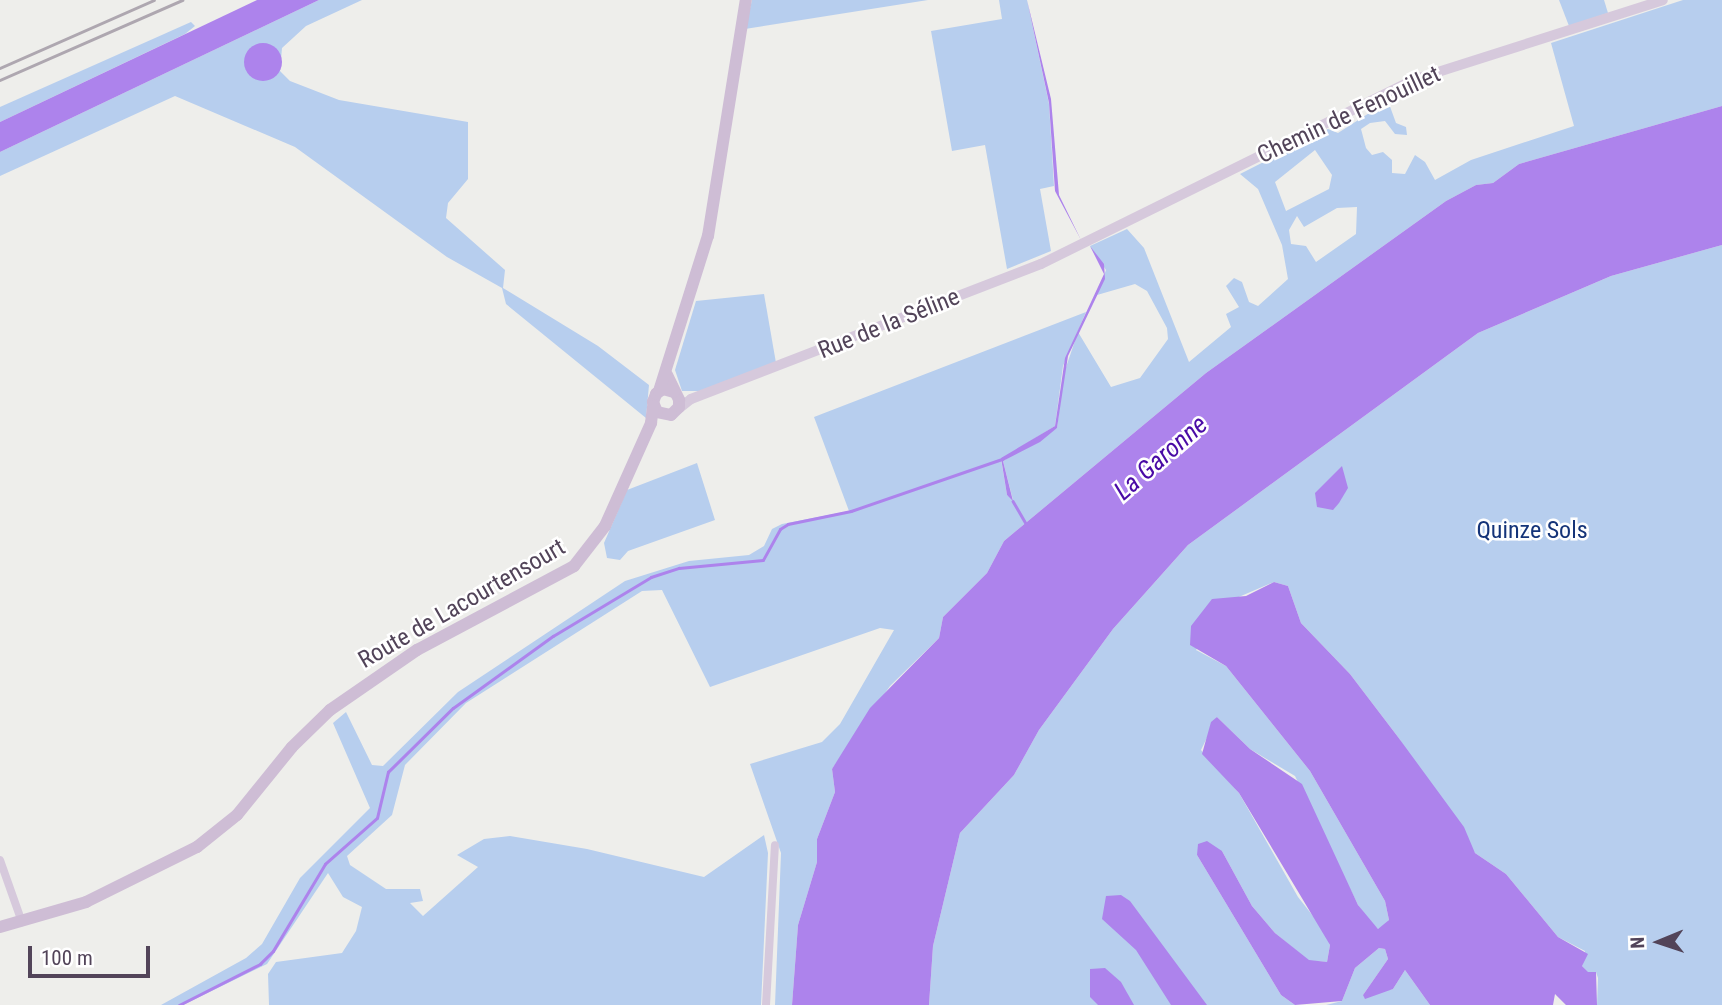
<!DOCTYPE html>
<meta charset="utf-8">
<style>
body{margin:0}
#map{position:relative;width:1722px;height:1005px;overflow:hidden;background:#eeeeeb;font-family:"Roboto Condensed",sans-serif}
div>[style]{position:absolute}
.green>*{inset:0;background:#b7ceee}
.water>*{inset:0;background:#ad83ec}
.round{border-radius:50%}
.stream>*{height:2.5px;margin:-1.25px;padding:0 1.25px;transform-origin:1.25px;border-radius:1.25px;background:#ad83ec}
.minor>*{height:8px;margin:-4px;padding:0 4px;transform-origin:4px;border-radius:4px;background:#d6c9dc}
.tertiary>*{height:10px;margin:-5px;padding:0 5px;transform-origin:5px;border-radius:5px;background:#d6c9dc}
.secondary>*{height:12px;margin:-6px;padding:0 6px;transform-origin:6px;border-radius:6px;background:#cebdd5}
.rail>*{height:2.5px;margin:-1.25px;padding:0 1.25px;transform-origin:1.25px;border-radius:1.25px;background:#aea7b0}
span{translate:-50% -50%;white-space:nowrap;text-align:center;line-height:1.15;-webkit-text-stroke:5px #fff;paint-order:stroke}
.street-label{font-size:24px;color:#524459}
.park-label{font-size:24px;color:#153479}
.water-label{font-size:26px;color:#490aa5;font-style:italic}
.north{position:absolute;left:1624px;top:907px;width:70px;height:70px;-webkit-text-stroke:5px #fff;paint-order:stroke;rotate:268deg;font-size:19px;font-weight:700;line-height:28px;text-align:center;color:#524459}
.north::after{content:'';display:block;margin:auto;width:24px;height:32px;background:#524459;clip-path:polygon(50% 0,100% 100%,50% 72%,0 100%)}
.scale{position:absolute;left:28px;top:946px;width:122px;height:32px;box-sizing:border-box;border:4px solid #524459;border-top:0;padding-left:9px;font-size:21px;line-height:24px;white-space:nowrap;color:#524459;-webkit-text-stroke:5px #fff;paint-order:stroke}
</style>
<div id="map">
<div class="green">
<div style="clip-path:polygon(319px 0,362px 0,306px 26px,282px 48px,280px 71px,290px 81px,339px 100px,468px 122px,468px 179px,448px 203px,446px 218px,505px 270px,503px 288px,598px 346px,649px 385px,646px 418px,506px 304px,502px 288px,447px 257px,295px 147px,175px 96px,0 176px,0 152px)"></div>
<div style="clip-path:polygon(752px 0,928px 0,745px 29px)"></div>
<div style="clip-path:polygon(999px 0,1027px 0,1049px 104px,1054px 186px,1040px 189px,1051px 251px,1007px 269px,985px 145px,952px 151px,931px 31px,1002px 19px)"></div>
<div style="clip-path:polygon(1559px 0,1604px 0,1608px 13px,1569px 26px)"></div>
<div style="clip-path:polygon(evenodd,1683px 0,1722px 0,1722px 106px,1519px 164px,1493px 183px,1476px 185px,1446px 201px,1206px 373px,1004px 541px,987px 573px,943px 617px,939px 638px,890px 686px,832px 769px,835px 792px,817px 839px,817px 862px,798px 925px,792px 1005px,775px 1005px,781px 853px,750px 764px,822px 742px,840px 724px,894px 630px,880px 628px,710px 687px,662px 590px,642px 591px,466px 703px,405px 765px,392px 815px,347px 856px,350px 865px,386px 889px,420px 889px,423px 901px,410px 903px,423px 916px,478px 867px,457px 855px,484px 839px,510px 836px,587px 849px,704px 877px,764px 835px,768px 853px,761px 1005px,269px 1005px,268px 974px,276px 962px,342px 953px,356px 931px,362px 907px,343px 897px,328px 873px,267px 964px,183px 1005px,161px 1005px,246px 958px,262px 944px,300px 878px,370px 808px,333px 723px,346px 712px,372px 765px,383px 766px,458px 692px,625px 581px,689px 561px,749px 555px,764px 546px,772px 529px,782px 524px,849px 511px,814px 417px,1086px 312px,1063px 366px,1055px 426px,1001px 459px,1007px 495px,1013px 500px,1003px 461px,1057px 428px,1064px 373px,1078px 332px,1111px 387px,1140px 378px,1168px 339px,1167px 328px,1147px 291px,1135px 284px,1097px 295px,1106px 270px,1090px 246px,1127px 229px,1144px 248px,1189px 362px,1231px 327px,1226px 314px,1239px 307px,1226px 286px,1234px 278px,1242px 282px,1249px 302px,1258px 306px,1288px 279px,1282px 245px,1258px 189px,1240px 174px,1328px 129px,1338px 133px,1388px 101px,1396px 123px,1406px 127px,1407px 135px,1395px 134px,1385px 121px,1370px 123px,1361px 129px,1366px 148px,1372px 155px,1383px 152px,1392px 160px,1392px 173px,1405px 174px,1415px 155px,1425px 162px,1435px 180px,1471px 160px,1574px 126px,1551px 43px,1683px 0,1315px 150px,1332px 175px,1329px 189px,1286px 211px,1275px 182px,1315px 150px,1683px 0,1357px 207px,1356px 234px,1316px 262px,1306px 246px,1291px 244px,1289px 230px,1297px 216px,1304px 227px,1337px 208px,1357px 207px)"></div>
<div style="clip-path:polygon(191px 22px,195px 26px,185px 34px,0 122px,0 107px)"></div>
<div style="clip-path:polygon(1722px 245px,1722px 1005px,1597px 1005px,1598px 978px,1596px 972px,1588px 973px,1582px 966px,1585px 951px,1558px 937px,1506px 874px,1475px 853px,1398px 737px,1350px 674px,1301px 623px,1288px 586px,1274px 582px,1234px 599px,1196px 650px,1226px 666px,1310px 771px,1385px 901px,1389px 920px,1384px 927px,1378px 929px,1370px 922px,1358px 905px,1295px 776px,1250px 749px,1217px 717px,1201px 750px,1239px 793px,1298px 897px,1324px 930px,1330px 945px,1327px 962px,1309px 961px,1275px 933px,1252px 906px,1222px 851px,1197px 855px,1281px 995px,1295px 1005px,929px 1005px,933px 946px,960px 833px,1014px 775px,1039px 730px,1113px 629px,1188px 545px,1478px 333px,1611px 276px)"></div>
<div style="clip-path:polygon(764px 294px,776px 363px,702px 391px,682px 391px,675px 370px,696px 301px)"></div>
<div style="clip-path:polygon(697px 463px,715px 520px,628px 551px,620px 560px,607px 558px,604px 543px,627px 490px)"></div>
<div style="clip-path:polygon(1379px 948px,1385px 949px,1388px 959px,1363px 995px,1393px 989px,1405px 970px,1430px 1005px,1326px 1005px,1342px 1001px,1355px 968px)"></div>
</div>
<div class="water">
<div style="clip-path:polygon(257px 0,319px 0,0 152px,0 122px)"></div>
<div style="clip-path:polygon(1027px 0,1051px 99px,1059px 195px,1081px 240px,1055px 191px,1049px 103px)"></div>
<div class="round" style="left:244px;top:43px;width:38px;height:38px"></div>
<div style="clip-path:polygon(1722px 106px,1722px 245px,1611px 276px,1478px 333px,1188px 545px,1113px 629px,1039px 730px,1014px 775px,960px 833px,933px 946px,929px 1005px,792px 1005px,798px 925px,817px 862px,817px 839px,835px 792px,832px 769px,870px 708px,939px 638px,943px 617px,987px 573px,1004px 541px,1206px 373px,1446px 201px,1476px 185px,1493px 183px,1519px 164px)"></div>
<div style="clip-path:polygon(1090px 246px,1104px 264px,1105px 279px,1068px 356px,1057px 428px,1040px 442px,1003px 461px,1013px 501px,1007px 495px,1001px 458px,1055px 426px,1065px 358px,1104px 274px)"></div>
<div style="clip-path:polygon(1342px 466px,1348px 488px,1339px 503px,1333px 510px,1317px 507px,1315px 493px)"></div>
<div style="clip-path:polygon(1274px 582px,1288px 586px,1301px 623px,1350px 674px,1398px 737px,1464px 827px,1475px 853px,1506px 874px,1558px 937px,1588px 954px,1582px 966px,1588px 972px,1596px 972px,1597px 1005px,1566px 1005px,1555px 994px,1553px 1005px,1430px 1005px,1405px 970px,1393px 989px,1365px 999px,1363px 995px,1388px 959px,1385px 949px,1379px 948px,1355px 968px,1342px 1001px,1295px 1005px,1281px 995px,1197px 855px,1198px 844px,1207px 841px,1222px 851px,1252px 906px,1275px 933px,1309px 960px,1327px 962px,1330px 945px,1239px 793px,1202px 754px,1211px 722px,1217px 717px,1250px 749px,1302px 784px,1358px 905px,1378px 929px,1389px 920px,1385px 901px,1310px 771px,1226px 666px,1190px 645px,1191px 626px,1212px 599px,1246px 596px)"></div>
<div style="clip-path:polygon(1106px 896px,1121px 895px,1130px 901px,1207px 1005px,1171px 1005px,1136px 950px,1102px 919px)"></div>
<div style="clip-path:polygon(1105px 968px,1121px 982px,1134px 1005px,1098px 1005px,1090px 997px,1090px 969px)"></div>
</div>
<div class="stream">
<div style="left:1013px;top:501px;width:28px;rotate:60deg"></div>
<div style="left:179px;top:1005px;width:91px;rotate:-26.8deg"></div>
<div style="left:260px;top:964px;width:18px;rotate:-45deg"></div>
<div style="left:273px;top:951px;width:101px;rotate:-59.1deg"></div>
<div style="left:325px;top:864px;width:69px;rotate:-41.5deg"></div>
<div style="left:377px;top:818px;width:47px;rotate:-76.6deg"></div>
<div style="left:388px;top:772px;width:91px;rotate:-44.6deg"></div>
<div style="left:453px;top:708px;width:123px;rotate:-35.8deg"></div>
<div style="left:553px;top:636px;width:114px;rotate:-31deg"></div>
<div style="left:651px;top:577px;width:29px;rotate:-18deg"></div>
<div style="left:679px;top:568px;width:84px;rotate:-5.4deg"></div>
<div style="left:763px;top:560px;width:35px;rotate:-61deg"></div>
<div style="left:780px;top:529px;width:9px;rotate:-32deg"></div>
<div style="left:788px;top:524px;width:64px;rotate:-11.7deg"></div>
<div style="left:851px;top:511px;width:160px;rotate:-19deg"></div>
</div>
<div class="minor">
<div style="left:0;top:860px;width:66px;rotate:70.5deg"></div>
<div style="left:766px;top:1005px;width:160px;rotate:-86.8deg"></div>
</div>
<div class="tertiary">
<div style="left:677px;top:410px;width:18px;rotate:-38deg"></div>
<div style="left:691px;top:399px;width:375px;rotate:-21.1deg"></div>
<div style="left:1041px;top:264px;width:418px;rotate:-26.3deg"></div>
<div style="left:1416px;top:79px;width:259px;rotate:-17.7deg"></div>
</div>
<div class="secondary">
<div style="left:667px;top:375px;width:28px;rotate:64deg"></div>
<div style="left:679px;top:400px;width:7px;rotate:90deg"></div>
<div style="left:679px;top:407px;width:11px;rotate:135deg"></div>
<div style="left:671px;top:415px;width:14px;rotate:-168deg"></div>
<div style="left:657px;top:412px;width:11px;rotate:-112deg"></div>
<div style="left:653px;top:402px;width:9px;rotate:-69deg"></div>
<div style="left:656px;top:394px;width:9px;rotate:-36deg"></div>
<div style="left:663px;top:389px;width:11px;rotate:15deg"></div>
<div style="left:659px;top:391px;width:163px;rotate:-72.5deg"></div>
<div style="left:708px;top:236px;width:239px;rotate:-80.9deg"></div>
<div style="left:0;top:927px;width:90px;rotate:-16.2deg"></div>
<div style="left:86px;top:902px;width:124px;rotate:-26.4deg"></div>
<div style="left:197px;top:847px;width:51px;rotate:-38.7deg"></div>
<div style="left:237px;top:815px;width:87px;rotate:-51deg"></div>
<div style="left:292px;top:747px;width:53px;rotate:-44.2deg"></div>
<div style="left:330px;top:710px;width:106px;rotate:-34.6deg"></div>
<div style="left:417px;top:650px;width:178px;rotate:-28.1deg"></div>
<div style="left:574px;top:566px;width:51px;rotate:-52.2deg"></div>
<div style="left:605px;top:526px;width:113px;rotate:-65.9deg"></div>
<div style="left:651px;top:423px;width:17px;rotate:-83deg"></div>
</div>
<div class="rail">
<div style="left:0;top:68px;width:168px;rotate:-23.8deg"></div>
<div style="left:0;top:80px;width:199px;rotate:-23.7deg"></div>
</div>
<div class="street-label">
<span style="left:1349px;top:115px;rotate:-25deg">Chemin de Fenouillet</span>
<span style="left:889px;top:324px;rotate:-22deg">Rue de la Séline</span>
<span style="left:462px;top:604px;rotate:-30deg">Route de Lacourtensourt</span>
</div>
<div class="park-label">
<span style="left:1532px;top:531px">Quinze Sols</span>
</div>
<div class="water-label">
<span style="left:1161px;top:458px;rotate:-41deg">La Garonne</span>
</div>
<div class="north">N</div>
<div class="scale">100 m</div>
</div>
